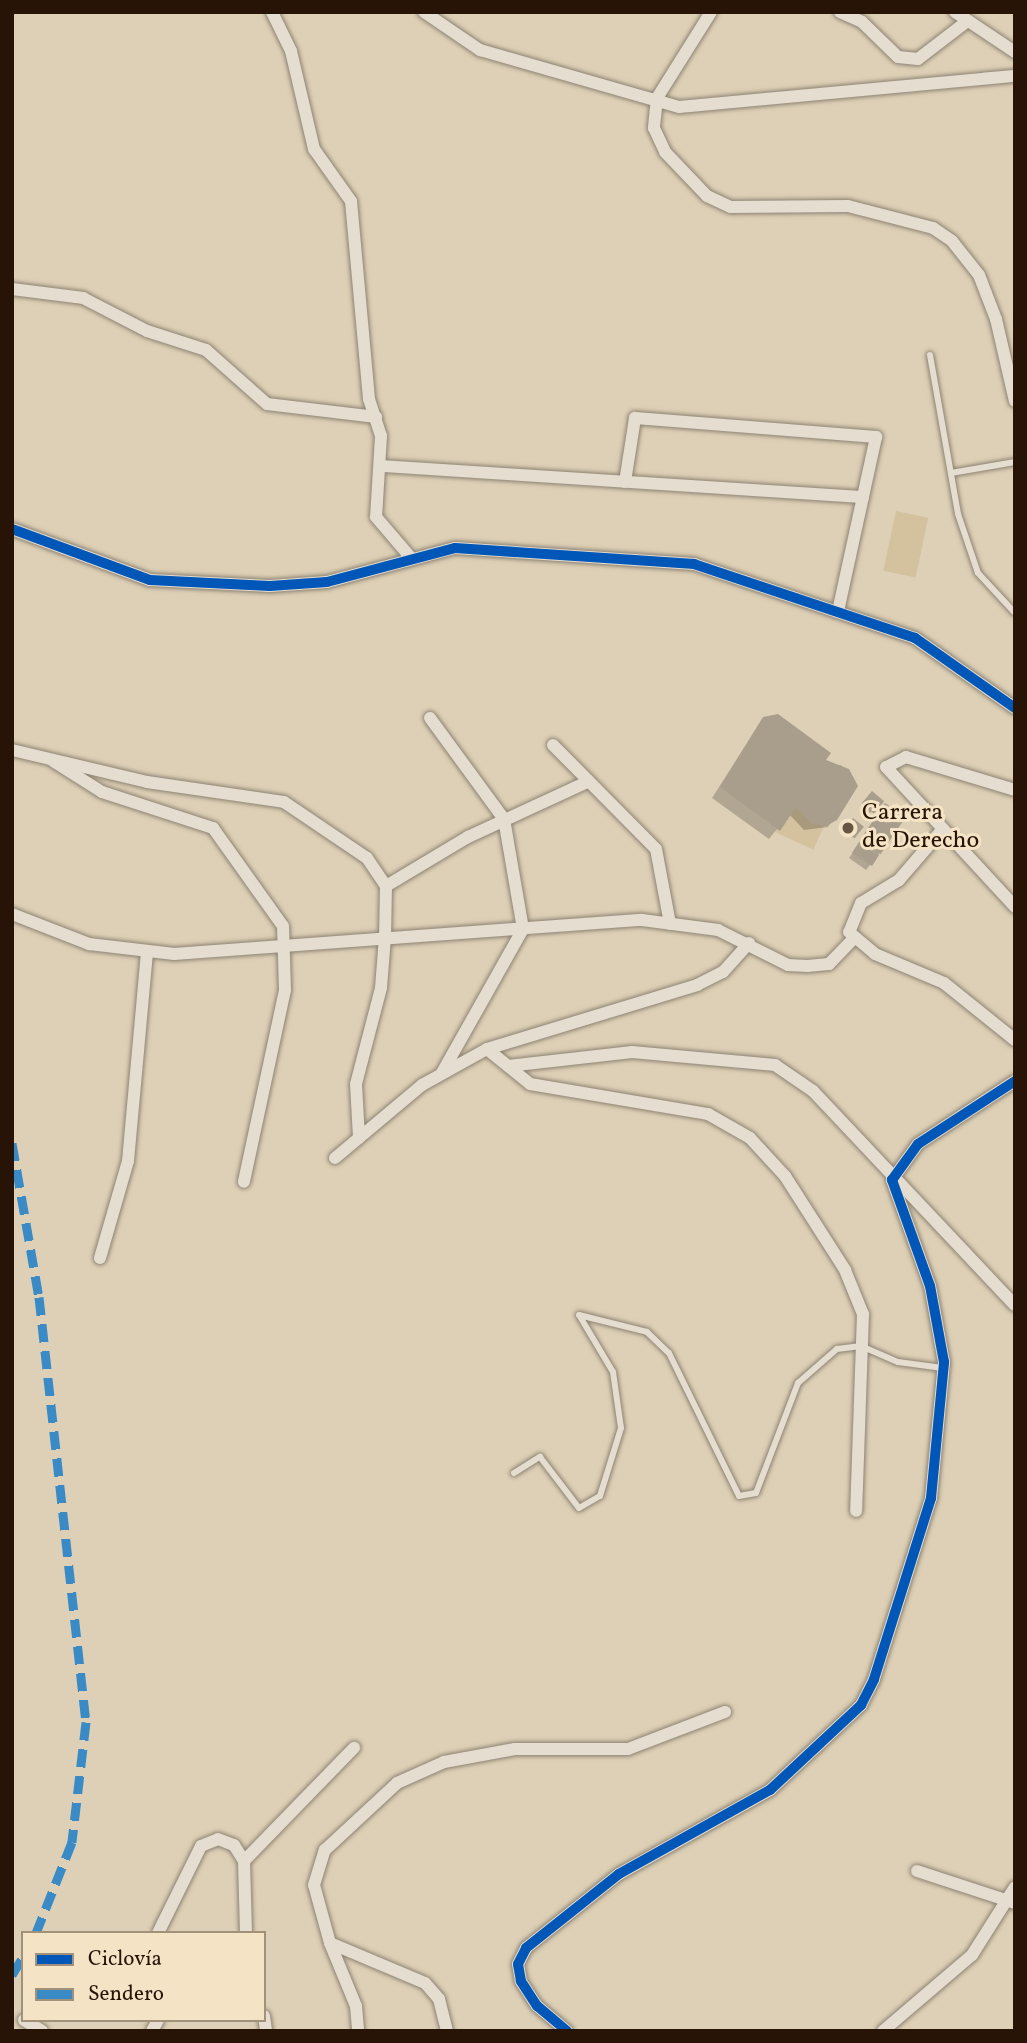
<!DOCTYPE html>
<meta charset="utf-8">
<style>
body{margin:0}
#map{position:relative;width:1027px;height:2043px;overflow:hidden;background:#ded0b6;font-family:Vollkorn,serif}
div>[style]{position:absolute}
.green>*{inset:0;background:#d4c19e;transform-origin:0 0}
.shadow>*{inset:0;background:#0003;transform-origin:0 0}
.building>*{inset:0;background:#a99e8c;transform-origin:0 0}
.roads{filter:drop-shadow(0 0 2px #8d8373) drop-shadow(0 0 2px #8d8373)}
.lane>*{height:6px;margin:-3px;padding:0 3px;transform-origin:3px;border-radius:3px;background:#e4ddd0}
.street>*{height:12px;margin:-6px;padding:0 6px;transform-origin:6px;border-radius:6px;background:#e4ddd0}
.quiet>*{height:9px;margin-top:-4.5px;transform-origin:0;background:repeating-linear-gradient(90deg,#3a8bc5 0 18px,transparent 0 27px)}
.cycleway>*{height:10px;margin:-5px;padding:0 5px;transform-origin:5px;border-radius:5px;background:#0057b8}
.dots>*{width:19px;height:19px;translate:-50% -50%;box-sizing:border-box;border:4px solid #f4e4c5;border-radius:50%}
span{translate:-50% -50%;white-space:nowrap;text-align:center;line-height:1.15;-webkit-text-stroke:6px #f4e4c5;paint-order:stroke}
.poi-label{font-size:24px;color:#271406}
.left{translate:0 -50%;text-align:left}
.frame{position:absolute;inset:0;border:14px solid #271406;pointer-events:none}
.legend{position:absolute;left:21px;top:1931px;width:245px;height:91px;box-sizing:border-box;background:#f4e4c5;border:2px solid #a29179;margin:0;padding:9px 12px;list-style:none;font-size:21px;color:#271406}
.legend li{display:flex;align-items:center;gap:14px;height:35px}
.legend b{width:35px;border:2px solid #a29179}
</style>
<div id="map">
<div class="green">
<div style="left:896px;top:511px;width:33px;height:61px;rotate:12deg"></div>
<div style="left:802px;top:772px;width:42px;height:66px;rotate:24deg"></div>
</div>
<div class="shadow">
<div style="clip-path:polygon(763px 718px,820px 767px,841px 765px,856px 786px,828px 827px,804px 830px,789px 814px,769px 839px,712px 798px)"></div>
<div style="left:872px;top:793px;width:12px;height:16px;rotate:42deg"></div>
<div style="clip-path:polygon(885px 805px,879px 854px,866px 870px,849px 858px)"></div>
</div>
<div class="building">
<div style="clip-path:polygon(778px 714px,831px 753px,826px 760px,849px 769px,858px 786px,837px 820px,826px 826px,812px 824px,796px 807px,780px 831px,720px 787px,763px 717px)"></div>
<div style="left:872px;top:791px;width:16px;height:16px;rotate:40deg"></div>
<div style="left:885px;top:803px;width:25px;height:45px;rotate:34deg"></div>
<div style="left:853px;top:818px;width:14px;height:15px;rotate:39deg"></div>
<div style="left:859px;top:842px;width:24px;height:13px;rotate:33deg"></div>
</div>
<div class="roads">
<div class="lane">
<div style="left:930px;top:355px;width:161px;rotate:80deg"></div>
<div style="left:958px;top:514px;width:62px;rotate:71.3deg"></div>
<div style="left:978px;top:573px;width:54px;rotate:47.2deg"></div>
<div style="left:951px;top:473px;width:65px;rotate:-9.8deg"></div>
<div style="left:514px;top:1473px;width:31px;rotate:-32deg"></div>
<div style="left:540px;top:1457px;width:64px;rotate:52.6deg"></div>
<div style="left:579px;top:1508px;width:24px;rotate:-30deg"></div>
<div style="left:600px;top:1496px;width:71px;rotate:-72.8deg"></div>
<div style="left:621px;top:1428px;width:57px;rotate:-98.1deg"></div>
<div style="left:613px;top:1372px;width:66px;rotate:-120.8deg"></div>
<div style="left:579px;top:1315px;width:70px;rotate:14deg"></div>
<div style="left:647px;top:1332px;width:30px;rotate:44deg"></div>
<div style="left:669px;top:1353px;width:159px;rotate:63.9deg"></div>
<div style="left:739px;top:1496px;width:17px;rotate:-10deg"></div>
<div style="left:756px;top:1493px;width:118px;rotate:-69.1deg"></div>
<div style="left:798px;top:1383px;width:52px;rotate:-41.1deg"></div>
<div style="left:837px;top:1349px;width:24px;rotate:-7deg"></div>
<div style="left:861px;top:1346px;width:40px;rotate:23.4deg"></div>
<div style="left:898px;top:1362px;width:45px;rotate:7.6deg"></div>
</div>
<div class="street">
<div style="left:272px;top:12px;width:43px;rotate:64deg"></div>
<div style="left:291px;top:51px;width:101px;rotate:76.8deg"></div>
<div style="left:314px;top:149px;width:64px;rotate:54.6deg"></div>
<div style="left:351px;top:201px;width:199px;rotate:84.8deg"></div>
<div style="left:369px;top:399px;width:39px;rotate:72deg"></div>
<div style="left:381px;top:436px;width:81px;rotate:93.5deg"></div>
<div style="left:376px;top:517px;width:55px;rotate:49.4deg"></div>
<div style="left:424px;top:12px;width:68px;rotate:34.2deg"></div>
<div style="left:480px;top:50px;width:207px;rotate:16deg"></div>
<div style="left:679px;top:107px;width:337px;rotate:-5.3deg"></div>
<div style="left:711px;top:12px;width:102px;rotate:122.1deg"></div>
<div style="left:657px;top:98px;width:30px;rotate:96deg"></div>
<div style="left:654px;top:128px;width:26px;rotate:65deg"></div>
<div style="left:665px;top:152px;width:61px;rotate:46.3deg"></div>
<div style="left:707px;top:196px;width:26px;rotate:25deg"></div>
<div style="left:731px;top:207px;width:117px;rotate:-0.5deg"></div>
<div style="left:848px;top:206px;width:88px;rotate:14.5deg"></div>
<div style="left:933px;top:228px;width:23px;rotate:34deg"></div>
<div style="left:952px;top:241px;width:43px;rotate:51.5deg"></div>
<div style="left:979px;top:275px;width:47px;rotate:68.9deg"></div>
<div style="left:996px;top:319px;width:84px;rotate:77deg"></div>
<div style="left:840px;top:12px;width:24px;rotate:24deg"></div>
<div style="left:862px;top:22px;width:50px;rotate:44.2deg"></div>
<div style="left:898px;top:57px;width:20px;rotate:6deg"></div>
<div style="left:918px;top:59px;width:59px;rotate:-37.5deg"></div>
<div style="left:955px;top:12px;width:72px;rotate:33.7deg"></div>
<div style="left:12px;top:289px;width:72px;rotate:7.2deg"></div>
<div style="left:83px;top:298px;width:72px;rotate:27.3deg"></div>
<div style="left:147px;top:331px;width:62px;rotate:17.9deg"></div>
<div style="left:206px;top:350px;width:81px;rotate:41.5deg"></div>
<div style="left:267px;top:404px;width:110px;rotate:6.8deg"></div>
<div style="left:382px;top:466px;width:482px;rotate:3.7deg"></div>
<div style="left:625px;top:482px;width:65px;rotate:-81.1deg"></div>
<div style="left:635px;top:418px;width:242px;rotate:4.5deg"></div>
<div style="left:876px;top:437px;width:179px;rotate:102.3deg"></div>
<div style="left:12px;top:529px;width:147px;rotate:20.3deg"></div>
<div style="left:150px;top:580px;width:120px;rotate:2.9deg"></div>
<div style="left:270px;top:586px;width:57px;rotate:-4deg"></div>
<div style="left:327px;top:582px;width:132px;rotate:-14.9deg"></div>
<div style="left:455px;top:548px;width:240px;rotate:3.8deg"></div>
<div style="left:694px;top:564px;width:233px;rotate:18.5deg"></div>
<div style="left:915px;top:638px;width:122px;rotate:35deg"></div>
<div style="left:430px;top:718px;width:125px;rotate:53.8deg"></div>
<div style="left:504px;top:819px;width:112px;rotate:80.2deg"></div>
<div style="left:523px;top:929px;width:165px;rotate:119.4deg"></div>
<div style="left:553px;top:745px;width:146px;rotate:45.3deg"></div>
<div style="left:656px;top:849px;width:76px;rotate:79.4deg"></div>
<div style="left:12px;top:750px;width:139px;rotate:13.3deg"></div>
<div style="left:147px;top:782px;width:138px;rotate:8.3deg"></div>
<div style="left:284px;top:802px;width:100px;rotate:34deg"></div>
<div style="left:367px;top:858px;width:34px;rotate:56deg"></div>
<div style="left:386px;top:886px;width:51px;rotate:91.1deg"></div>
<div style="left:385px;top:937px;width:51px;rotate:94.5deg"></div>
<div style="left:381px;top:988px;width:99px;rotate:104.6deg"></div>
<div style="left:356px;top:1084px;width:54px;rotate:86.8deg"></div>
<div style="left:53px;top:761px;width:58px;rotate:32.3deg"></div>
<div style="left:102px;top:792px;width:117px;rotate:18deg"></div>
<div style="left:213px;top:828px;width:120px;rotate:54.5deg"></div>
<div style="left:283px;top:926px;width:64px;rotate:88.2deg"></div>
<div style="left:285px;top:990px;width:196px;rotate:102.1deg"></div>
<div style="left:1015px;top:790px;width:114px;rotate:-163.2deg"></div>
<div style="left:906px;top:757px;width:22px;rotate:153deg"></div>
<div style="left:886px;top:767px;width:190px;rotate:47.3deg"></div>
<div style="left:942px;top:830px;width:66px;rotate:130.7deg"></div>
<div style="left:899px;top:880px;width:44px;rotate:148.8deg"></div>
<div style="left:861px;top:903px;width:31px;rotate:112deg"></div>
<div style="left:849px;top:932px;width:34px;rotate:40deg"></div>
<div style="left:875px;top:954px;width:75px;rotate:22.8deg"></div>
<div style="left:944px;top:983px;width:91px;rotate:38.8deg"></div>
<div style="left:386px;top:886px;width:96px;rotate:-30.9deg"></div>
<div style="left:468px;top:837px;width:133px;rotate:-24.8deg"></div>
<div style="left:12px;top:914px;width:83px;rotate:21.3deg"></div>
<div style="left:89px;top:944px;width:86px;rotate:6.7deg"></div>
<div style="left:174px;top:954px;width:469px;rotate:-4.2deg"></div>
<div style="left:642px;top:920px;width:77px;rotate:7.5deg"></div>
<div style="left:718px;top:930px;width:78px;rotate:26.6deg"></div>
<div style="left:788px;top:965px;width:19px;rotate:3deg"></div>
<div style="left:807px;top:966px;width:22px;rotate:-5deg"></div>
<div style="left:829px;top:964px;width:35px;rotate:-46deg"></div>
<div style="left:487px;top:1049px;width:55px;rotate:39.1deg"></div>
<div style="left:530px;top:1084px;width:181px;rotate:9.6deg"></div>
<div style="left:708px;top:1114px;width:48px;rotate:29.7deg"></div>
<div style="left:750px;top:1138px;width:52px;rotate:47.4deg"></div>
<div style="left:785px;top:1176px;width:112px;rotate:57.4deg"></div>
<div style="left:845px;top:1270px;width:48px;rotate:67.8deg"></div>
<div style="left:863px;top:1314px;width:197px;rotate:92deg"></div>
<div style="left:508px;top:1066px;width:125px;rotate:-6.4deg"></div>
<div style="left:632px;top:1052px;width:144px;rotate:5.2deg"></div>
<div style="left:775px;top:1065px;width:46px;rotate:34.4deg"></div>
<div style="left:813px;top:1091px;width:294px;rotate:46.7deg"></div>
<div style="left:335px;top:1158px;width:114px;rotate:-40deg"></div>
<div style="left:422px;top:1085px;width:74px;rotate:-29deg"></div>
<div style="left:487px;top:1049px;width:220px;rotate:-16.9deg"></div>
<div style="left:697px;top:985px;width:29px;rotate:-27deg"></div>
<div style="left:723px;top:972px;width:39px;rotate:-48deg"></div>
<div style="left:100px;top:1258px;width:101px;rotate:-73.9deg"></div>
<div style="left:128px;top:1161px;width:211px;rotate:-84.8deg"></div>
<div style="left:244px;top:1861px;width:158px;rotate:-45.8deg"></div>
<div style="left:917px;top:1871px;width:103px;rotate:18.1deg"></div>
<div style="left:158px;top:1933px;width:97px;rotate:-63.7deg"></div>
<div style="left:201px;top:1846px;width:18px;rotate:-22deg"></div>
<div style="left:218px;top:1839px;width:17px;rotate:21deg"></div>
<div style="left:234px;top:1845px;width:19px;rotate:58deg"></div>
<div style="left:244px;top:1861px;width:72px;rotate:88.4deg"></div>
<div style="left:330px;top:1943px;width:68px;rotate:67.6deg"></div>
<div style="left:356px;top:2006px;width:25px;rotate:85deg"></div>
<div style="left:264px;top:2016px;width:15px;rotate:82deg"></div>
<div style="left:24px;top:2020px;width:21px;rotate:31deg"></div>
<div style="left:152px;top:2031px;width:13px;rotate:-61deg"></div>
<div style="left:447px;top:2031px;width:33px;rotate:-104deg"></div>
<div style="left:439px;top:1999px;width:21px;rotate:-131deg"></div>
<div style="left:425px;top:1983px;width:103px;rotate:-157.2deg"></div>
<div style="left:330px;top:1943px;width:60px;rotate:-105.4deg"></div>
<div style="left:314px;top:1885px;width:37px;rotate:-73deg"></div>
<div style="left:325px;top:1850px;width:98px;rotate:-42.9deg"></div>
<div style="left:397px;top:1783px;width:51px;rotate:-24.1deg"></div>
<div style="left:444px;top:1762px;width:72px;rotate:-10.4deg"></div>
<div style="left:515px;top:1749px;width:113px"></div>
<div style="left:628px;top:1749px;width:104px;rotate:-20.9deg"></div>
<div style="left:567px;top:2031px;width:39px;rotate:-140deg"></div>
<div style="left:537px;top:2006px;width:30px;rotate:-123deg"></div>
<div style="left:521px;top:1981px;width:17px;rotate:-100deg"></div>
<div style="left:518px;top:1964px;width:18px;rotate:-63deg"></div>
<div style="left:526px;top:1948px;width:119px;rotate:-38.5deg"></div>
<div style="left:619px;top:1874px;width:173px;rotate:-29.1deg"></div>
<div style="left:770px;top:1790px;width:125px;rotate:-43deg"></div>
<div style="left:861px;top:1705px;width:29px;rotate:-63deg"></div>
<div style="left:874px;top:1679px;width:190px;rotate:-72.5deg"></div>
<div style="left:931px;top:1498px;width:137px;rotate:-84.5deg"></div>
<div style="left:944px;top:1362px;width:77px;rotate:-100.4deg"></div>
<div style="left:930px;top:1286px;width:113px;rotate:-109.7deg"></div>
<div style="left:892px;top:1180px;width:44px;rotate:-54.2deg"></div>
<div style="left:918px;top:1144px;width:116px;rotate:-33deg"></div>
<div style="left:883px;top:2031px;width:117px;rotate:-40.5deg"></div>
<div style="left:972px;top:1955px;width:80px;rotate:-57.7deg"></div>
</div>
</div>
<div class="quiet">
<div style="left:12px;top:1143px;width:156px;rotate:80.1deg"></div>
<div style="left:39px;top:1297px;width:428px;rotate:83.7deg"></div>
<div style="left:86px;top:1722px;width:121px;rotate:96.7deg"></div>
<div style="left:72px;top:1842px;width:98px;rotate:111.6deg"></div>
<div style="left:12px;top:1975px;width:21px;rotate:-59deg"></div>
</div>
<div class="cycleway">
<div style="left:12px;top:529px;width:147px;rotate:20.3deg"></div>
<div style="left:150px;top:580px;width:120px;rotate:2.9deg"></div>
<div style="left:270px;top:586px;width:57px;rotate:-4deg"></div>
<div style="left:327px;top:582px;width:132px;rotate:-14.9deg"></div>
<div style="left:455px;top:548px;width:240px;rotate:3.8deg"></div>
<div style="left:694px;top:564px;width:233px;rotate:18.5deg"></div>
<div style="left:915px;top:638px;width:122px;rotate:35deg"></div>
<div style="left:567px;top:2031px;width:39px;rotate:-140deg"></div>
<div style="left:537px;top:2006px;width:30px;rotate:-123deg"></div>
<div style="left:521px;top:1981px;width:17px;rotate:-100deg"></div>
<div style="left:518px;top:1964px;width:18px;rotate:-63deg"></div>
<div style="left:526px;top:1948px;width:119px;rotate:-38.5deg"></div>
<div style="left:619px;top:1874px;width:173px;rotate:-29.1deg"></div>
<div style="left:770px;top:1790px;width:125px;rotate:-43deg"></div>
<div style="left:861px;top:1705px;width:29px;rotate:-63deg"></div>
<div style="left:874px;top:1679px;width:190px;rotate:-72.5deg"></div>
<div style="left:931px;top:1498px;width:137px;rotate:-84.5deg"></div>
<div style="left:944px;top:1362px;width:77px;rotate:-100.4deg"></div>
<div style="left:930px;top:1286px;width:113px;rotate:-109.7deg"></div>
<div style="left:892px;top:1180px;width:44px;rotate:-54.2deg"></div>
<div style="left:918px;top:1144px;width:116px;rotate:-33deg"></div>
</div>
<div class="dots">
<div style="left:848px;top:828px;background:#675644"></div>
</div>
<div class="poi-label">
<span class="left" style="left:862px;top:828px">Carrera<br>de Derecho</span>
</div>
<div class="frame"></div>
<ul class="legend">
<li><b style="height:9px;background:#0057b8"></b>Ciclovía</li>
<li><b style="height:9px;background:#3a8bc5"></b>Sendero</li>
</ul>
</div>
